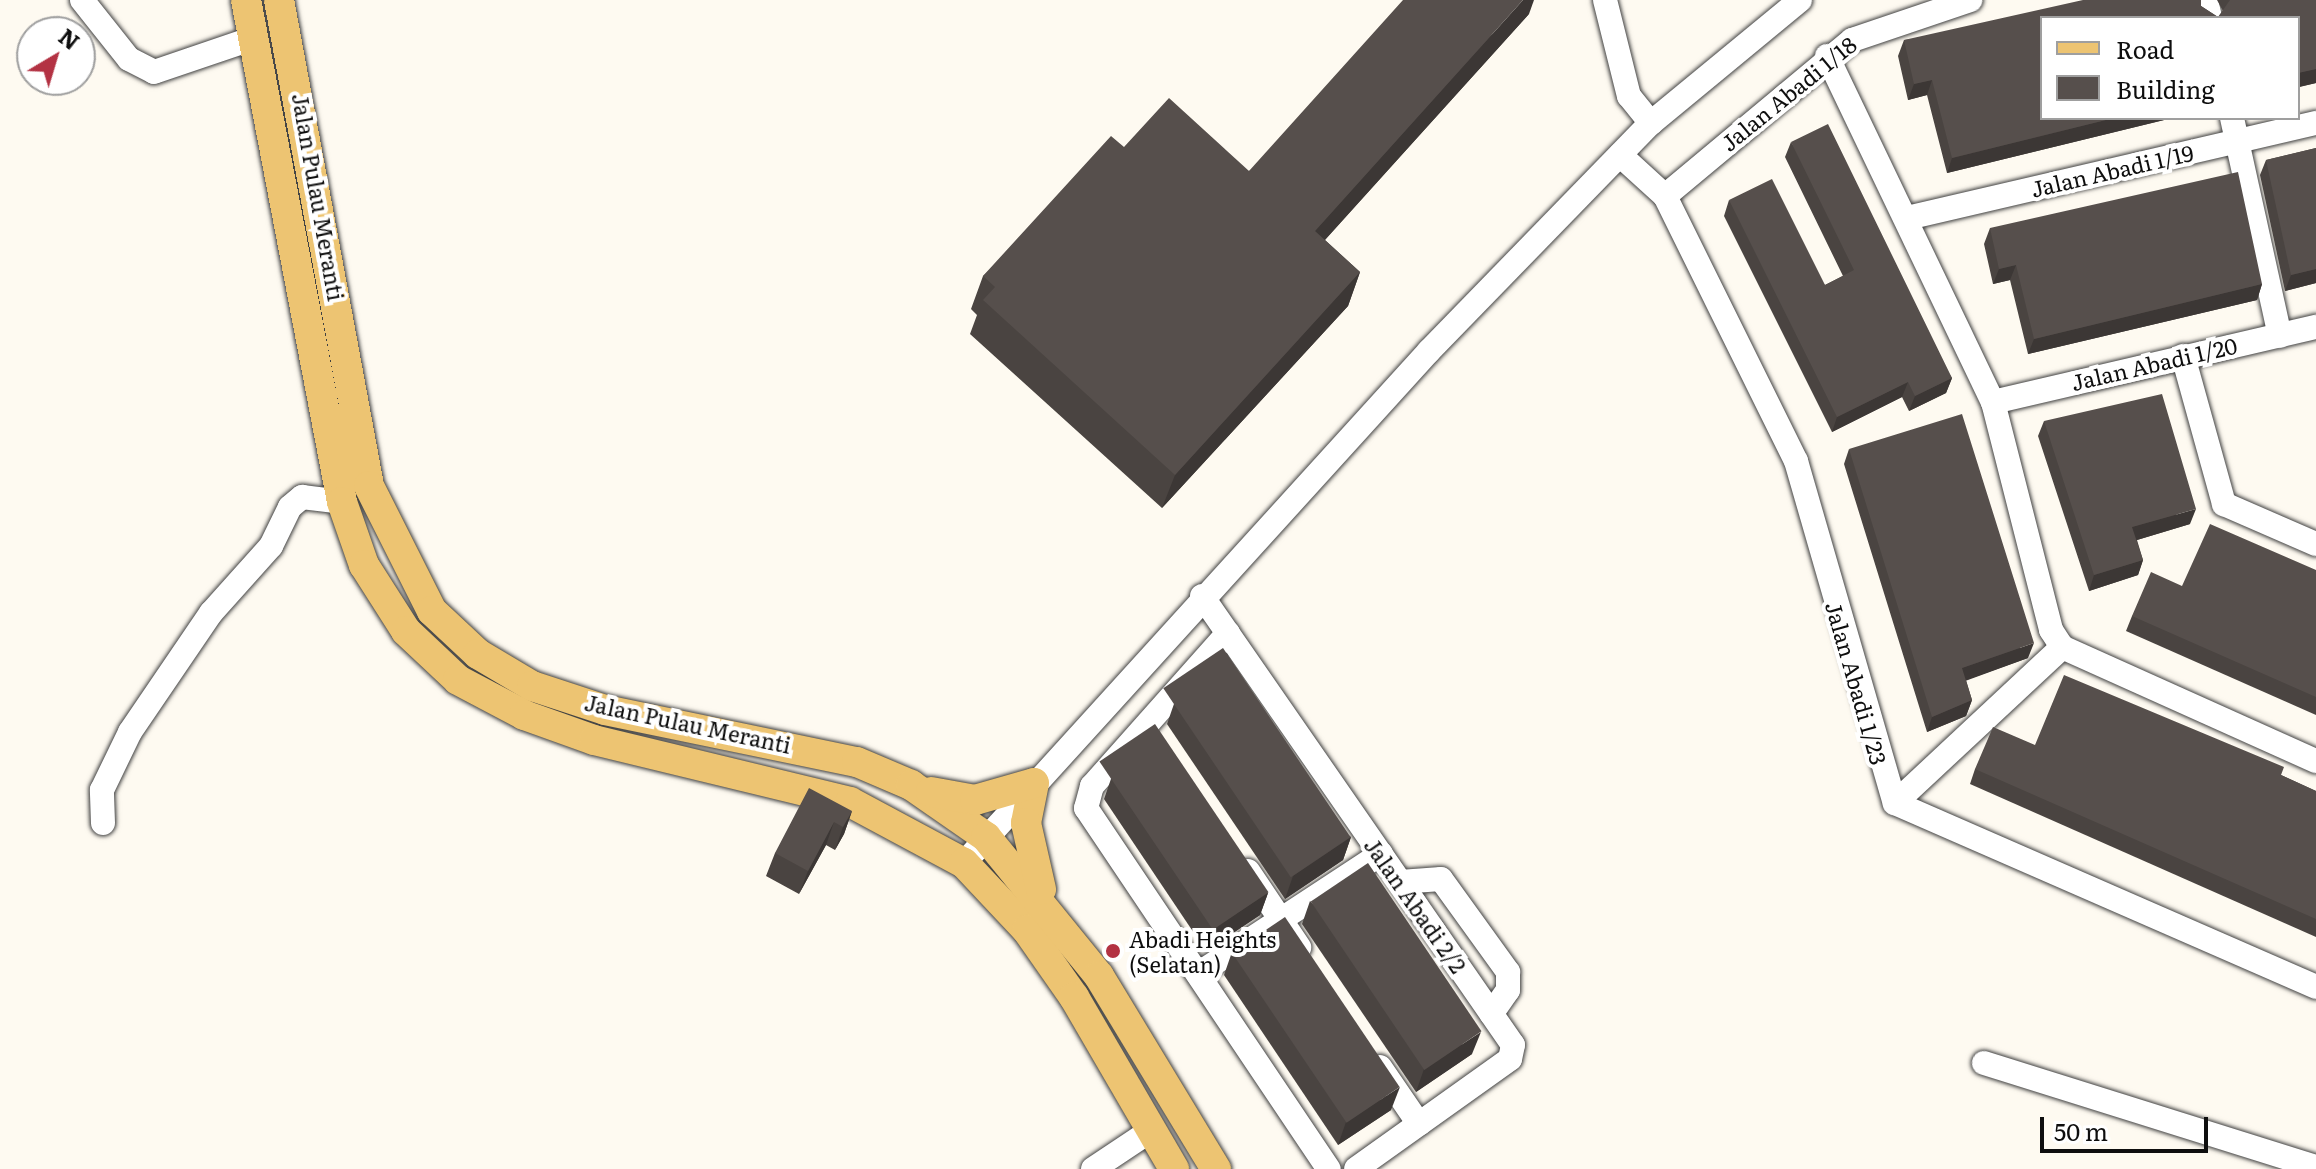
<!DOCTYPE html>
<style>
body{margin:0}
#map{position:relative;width:2316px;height:1169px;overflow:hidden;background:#fefaf1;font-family:Literata,serif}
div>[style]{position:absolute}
.roads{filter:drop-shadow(0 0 2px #414141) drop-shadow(0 0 2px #414141)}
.minor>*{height:24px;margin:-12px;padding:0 12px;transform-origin:12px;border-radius:12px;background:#fff}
.major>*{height:30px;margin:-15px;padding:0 15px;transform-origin:15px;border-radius:15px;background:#edc472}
.wall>*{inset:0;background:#4a4441}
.shaded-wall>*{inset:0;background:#3c3735}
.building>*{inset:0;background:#564f4c;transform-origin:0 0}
.dots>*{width:22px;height:22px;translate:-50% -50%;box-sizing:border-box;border:4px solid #fff;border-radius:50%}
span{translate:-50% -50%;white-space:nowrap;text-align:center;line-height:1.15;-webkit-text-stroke:8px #fff;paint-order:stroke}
.street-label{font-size:22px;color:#0e0e0e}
.poi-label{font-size:22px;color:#0e0e0e}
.left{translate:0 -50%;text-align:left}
.legend{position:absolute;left:2040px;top:16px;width:260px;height:104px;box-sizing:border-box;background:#fff;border:2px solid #9f9f9f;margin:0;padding:10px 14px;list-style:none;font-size:24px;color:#0e0e0e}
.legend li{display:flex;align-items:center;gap:16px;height:40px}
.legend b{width:40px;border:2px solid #9f9f9f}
.north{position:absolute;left:16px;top:16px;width:80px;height:80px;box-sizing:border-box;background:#fff;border:2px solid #9f9f9f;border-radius:50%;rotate:38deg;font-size:22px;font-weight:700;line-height:32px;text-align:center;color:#0e0e0e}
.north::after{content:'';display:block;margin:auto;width:28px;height:36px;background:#b33243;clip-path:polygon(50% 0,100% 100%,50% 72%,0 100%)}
.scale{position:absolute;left:2040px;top:1117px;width:168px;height:36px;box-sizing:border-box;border:4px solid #0e0e0e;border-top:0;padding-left:10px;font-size:24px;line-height:28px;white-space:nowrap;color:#0e0e0e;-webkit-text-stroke:6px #fff;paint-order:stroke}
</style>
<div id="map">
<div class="roads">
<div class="minor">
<div style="left:82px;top:0;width:75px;rotate:51.5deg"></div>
<div style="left:129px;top:59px;width:28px;rotate:27deg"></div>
<div style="left:154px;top:72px;width:106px;rotate:-18.8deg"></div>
<div style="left:1605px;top:0;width:99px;rotate:76deg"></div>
<div style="left:1629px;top:96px;width:35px;rotate:51deg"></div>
<div style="left:2206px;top:0;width:18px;rotate:77deg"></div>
<div style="left:1827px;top:56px;width:384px;rotate:64.4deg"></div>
<div style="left:1993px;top:402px;width:235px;rotate:75.7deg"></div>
<div style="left:2051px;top:630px;width:20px;rotate:57deg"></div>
<div style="left:2062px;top:647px;width:278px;rotate:24.2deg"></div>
<div style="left:2232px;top:118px;width:223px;rotate:77.6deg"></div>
<div style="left:1620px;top:155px;width:61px;rotate:42.3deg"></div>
<div style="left:1665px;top:196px;width:296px;rotate:63.7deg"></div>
<div style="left:1796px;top:461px;width:356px;rotate:73.9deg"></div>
<div style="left:1895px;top:803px;width:459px;rotate:23.6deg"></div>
<div style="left:1665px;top:196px;width:244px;rotate:-39.8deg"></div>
<div style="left:1852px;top:40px;width:125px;rotate:-18.7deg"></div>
<div style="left:1907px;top:218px;width:420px;rotate:-13.1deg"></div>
<div style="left:2183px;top:356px;width:154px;rotate:74.5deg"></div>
<div style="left:2224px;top:504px;width:100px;rotate:23.5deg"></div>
<div style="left:1993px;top:402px;width:332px;rotate:-13.1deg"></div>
<div style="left:1202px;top:596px;width:546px;rotate:55.29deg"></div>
<div style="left:1513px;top:1045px;width:14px;rotate:102deg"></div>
<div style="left:1510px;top:1059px;width:189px;rotate:144.5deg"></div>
<div style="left:1228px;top:633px;width:205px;rotate:131.6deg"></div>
<div style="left:1092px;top:786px;width:23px;rotate:105deg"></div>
<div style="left:1086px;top:808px;width:435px;rotate:56.1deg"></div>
<div style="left:1895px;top:803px;width:229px;rotate:-43deg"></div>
<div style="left:103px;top:823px;width:33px;rotate:-92deg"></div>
<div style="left:102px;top:790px;width:64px;rotate:-64.2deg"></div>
<div style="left:130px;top:732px;width:144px;rotate:-55.8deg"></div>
<div style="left:211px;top:613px;width:90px;rotate:-48.2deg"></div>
<div style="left:271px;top:546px;width:43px;rotate:-64deg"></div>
<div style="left:290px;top:507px;width:16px;rotate:-40deg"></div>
<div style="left:302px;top:497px;width:40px;rotate:7.1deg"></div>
<div style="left:964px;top:863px;width:692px;rotate:-47.75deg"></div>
<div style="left:1429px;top:351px;width:318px;rotate:-45.8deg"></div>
<div style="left:1651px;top:123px;width:193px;rotate:-39.5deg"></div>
<div style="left:1248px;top:871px;width:92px;rotate:56.1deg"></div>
<div style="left:1400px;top:882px;width:41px;rotate:-4.2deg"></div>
<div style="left:1441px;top:879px;width:115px;rotate:54.2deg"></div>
<div style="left:1508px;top:972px;width:18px;rotate:90deg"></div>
<div style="left:1508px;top:990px;width:29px;rotate:125deg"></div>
<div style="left:1198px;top:974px;width:219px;rotate:-33.3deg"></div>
<div style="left:1984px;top:1063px;width:348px;rotate:17.4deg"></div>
<div style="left:1380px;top:1067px;width:69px;rotate:55.6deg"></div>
<div style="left:1093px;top:1169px;width:69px;rotate:-33.7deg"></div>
</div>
<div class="major">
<div style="left:246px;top:0;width:511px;rotate:79.17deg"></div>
<div style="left:342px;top:502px;width:67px;rotate:70.8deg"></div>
<div style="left:364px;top:565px;width:78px;rotate:57.5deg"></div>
<div style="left:406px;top:631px;width:71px;rotate:43.3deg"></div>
<div style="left:458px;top:680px;width:75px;rotate:27.9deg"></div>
<div style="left:524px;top:715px;width:74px;rotate:19.7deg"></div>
<div style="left:594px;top:740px;width:263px;rotate:13.6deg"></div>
<div style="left:850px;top:802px;width:129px;rotate:28.2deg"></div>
<div style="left:964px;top:863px;width:92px;rotate:46.8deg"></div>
<div style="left:1027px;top:930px;width:82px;rotate:55deg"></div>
<div style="left:1074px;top:997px;width:199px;rotate:59.8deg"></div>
<div style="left:279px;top:0;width:494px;rotate:79.5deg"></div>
<div style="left:369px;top:486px;width:140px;rotate:63.3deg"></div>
<div style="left:432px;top:611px;width:63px;rotate:43.1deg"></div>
<div style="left:478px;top:654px;width:63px;rotate:30.7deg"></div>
<div style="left:532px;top:686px;width:77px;rotate:18.2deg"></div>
<div style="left:605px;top:710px;width:257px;rotate:11.7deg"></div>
<div style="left:857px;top:762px;width:59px;rotate:23.1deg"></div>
<div style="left:911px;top:785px;width:91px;rotate:34.7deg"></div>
<div style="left:986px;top:837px;width:179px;rotate:50.9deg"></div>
<div style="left:1099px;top:976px;width:226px;rotate:58.8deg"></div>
<div style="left:1034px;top:783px;width:41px;rotate:101.3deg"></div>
<div style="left:1026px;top:823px;width:68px;rotate:77.2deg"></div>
<div style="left:931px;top:792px;width:45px;rotate:10.3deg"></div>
<div style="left:975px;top:800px;width:61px;rotate:-16.1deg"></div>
</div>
</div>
<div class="wall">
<div style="clip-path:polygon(2217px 0,2316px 0,2316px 83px,1947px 173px,1927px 95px,1908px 100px,1898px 56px,1904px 40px,2201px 6px,2218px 17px,2223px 11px)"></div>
<div style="clip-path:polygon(1529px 14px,1325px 240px,1360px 272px,1348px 306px,1162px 508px,970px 334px,977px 315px,971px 309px,983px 276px,1124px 147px,1249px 171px)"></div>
<div style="clip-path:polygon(1791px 142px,1952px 378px,1946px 393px,1909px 411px,1902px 397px,1832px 432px,1724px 216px,1729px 200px,1825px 285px,1843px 276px,1785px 157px)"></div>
<div style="clip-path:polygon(2316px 148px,2316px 283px,2285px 291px,2260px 175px,2266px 160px)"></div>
<div style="clip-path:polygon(1990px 228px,2262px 284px,2257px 300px,2028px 354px,2010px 280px,1993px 284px,1984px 244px)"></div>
<div style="clip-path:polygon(2044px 421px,2190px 524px,2137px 540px,2143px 560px,2138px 575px,2089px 591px,2038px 436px)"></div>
<div style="clip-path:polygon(1849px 449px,2028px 658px,1966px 680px,1972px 700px,1966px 716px,1927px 732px,1844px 464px)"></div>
<div style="clip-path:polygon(2316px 570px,2316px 715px,2126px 631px,2132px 616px,2182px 586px)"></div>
<div style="clip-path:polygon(1175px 701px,1351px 837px,1343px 860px,1285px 899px,1167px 724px)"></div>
<div style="clip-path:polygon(2035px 745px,2281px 775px,2316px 791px,2316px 937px,1970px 784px,1975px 769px)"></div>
<div style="clip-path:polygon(1112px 776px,1268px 893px,1260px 915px,1206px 951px,1104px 799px)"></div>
<div style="clip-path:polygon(852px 811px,844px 834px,835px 850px,826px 845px,799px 894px,766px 876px,775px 853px)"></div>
<div style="clip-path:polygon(1310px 901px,1472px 1054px,1416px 1092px,1302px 924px)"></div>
<div style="clip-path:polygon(1232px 952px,1391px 1110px,1338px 1145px,1224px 975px)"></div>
</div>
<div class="shaded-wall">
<div style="clip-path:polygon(1523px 0,1534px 0,1529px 14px,1303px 264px,1315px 231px)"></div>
<div style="clip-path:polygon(2316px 69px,2316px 83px,2298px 87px,2298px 73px)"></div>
<div style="clip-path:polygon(1932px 80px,1927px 95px,1908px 100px,1914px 84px)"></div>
<div style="clip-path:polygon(2114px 118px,2172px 118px,1947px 173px,1952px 158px)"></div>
<div style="clip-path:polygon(2016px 265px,2010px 280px,1993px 284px,1999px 269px)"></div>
<div style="clip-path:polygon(2316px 269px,2316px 283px,2285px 291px,2291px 275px)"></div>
<div style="clip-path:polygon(1360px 272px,1348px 306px,1162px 508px,1175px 475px)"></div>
<div style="clip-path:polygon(2262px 284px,2257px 300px,2028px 354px,2034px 339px)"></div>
<div style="clip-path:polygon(1952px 378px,1946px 393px,1909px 411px,1915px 396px)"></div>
<div style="clip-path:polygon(1908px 382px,1902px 397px,1832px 432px,1837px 417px)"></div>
<div style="clip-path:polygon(2196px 509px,2190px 524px,2127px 543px,2132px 527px)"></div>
<div style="clip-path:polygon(2143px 560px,2138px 575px,2089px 591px,2094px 575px)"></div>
<div style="clip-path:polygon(2034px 643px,2028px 658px,1957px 684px,1962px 668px)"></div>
<div style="clip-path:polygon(1972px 700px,1966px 716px,1927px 732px,1932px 717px)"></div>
<div style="clip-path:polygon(852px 811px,844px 834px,835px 850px,843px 827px)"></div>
<div style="clip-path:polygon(834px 822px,826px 845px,799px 894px,808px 871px)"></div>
<div style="clip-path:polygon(1351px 837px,1343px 860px,1285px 899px,1293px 876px)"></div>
<div style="clip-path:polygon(1268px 893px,1260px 915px,1206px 951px,1214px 928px)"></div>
<div style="clip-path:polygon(1481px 1032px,1472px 1054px,1416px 1092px,1424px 1069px)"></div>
<div style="clip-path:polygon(1400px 1087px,1391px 1110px,1338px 1145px,1346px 1122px)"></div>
</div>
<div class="building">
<div style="clip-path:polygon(1403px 0,1523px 0,1315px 231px,1360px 272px,1175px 475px,983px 300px,995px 287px,983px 276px,1111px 136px,1124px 147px,1169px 98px,1249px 171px)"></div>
<div style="clip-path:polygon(2083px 0,2201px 0,2201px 6px,2218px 17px,2230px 0,2316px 0,2316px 69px,2298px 73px,2298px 18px,2042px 18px,2042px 118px,2114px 118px,1952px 158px,1932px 80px,1914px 84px,1904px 40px)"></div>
<div style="clip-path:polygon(1828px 124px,1952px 378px,1915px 396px,1908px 382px,1837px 417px,1729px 200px,1772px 179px,1825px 285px,1854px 270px,1791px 142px)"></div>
<div style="clip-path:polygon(2316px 148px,2316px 269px,2291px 275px,2266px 160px)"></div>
<div style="clip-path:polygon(2238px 172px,2262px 284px,2034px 339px,2016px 265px,1999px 269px,1990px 228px)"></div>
<div style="clip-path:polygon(2162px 394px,2196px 509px,2132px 527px,2143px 560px,2094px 575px,2044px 421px)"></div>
<div style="clip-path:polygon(1962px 414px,2034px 643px,1962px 668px,1972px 700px,1932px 717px,1849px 449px)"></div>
<div style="clip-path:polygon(2210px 524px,2316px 570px,2316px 697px,2132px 616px,2151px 572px,2182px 586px)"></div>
<div style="left:1223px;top:648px;width:228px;height:72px;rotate:56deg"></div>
<div style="clip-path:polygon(2064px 675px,2284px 767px,2281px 775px,2316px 791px,2316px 919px,1975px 769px,1993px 727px,2035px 745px)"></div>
<div style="left:1155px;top:724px;width:203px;height:67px;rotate:56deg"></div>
<div style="clip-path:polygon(809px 788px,852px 811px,843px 827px,834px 822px,808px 871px,775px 853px)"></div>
<div style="left:1368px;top:863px;width:203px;height:69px;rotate:56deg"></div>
<div style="left:1285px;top:917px;width:205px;height:64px;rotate:56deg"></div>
</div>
<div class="dots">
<div style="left:1113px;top:951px;background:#b33243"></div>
</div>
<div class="street-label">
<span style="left:1788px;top:93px;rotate:-39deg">Jalan Abadi 1/18</span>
<span style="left:2112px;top:170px;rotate:-13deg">Jalan Abadi 1/19</span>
<span style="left:319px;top:197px;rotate:80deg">Jalan Pulau Meranti</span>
<span style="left:2154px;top:363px;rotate:-13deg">Jalan Abadi 1/20</span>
<span style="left:1857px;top:683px;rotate:74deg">Jalan Abadi 1/23</span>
<span style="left:688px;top:723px;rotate:12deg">Jalan Pulau Meranti</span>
<span style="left:1416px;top:905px;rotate:55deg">Jalan Abadi 2/2</span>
</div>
<div class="poi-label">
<span class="left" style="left:1129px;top:951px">Abadi Heights<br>(Selatan)</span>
</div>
<ul class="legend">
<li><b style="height:10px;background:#edc472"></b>Road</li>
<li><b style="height:22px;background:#564f4c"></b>Building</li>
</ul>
<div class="north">N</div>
<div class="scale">50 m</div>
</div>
